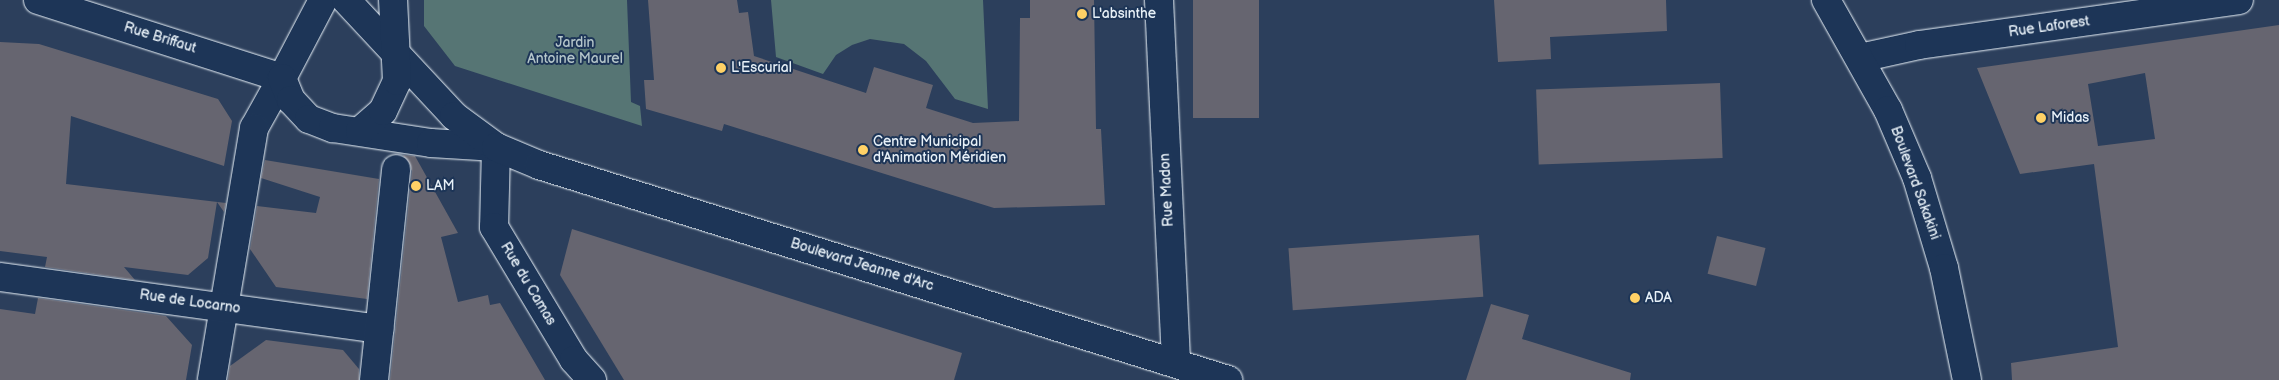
<!DOCTYPE html>
<meta charset="utf-8">
<style>
body{margin:0}
#map{position:relative;width:2279px;height:380px;overflow:hidden;background:#2c3f5c;font-family:"Balsamiq Sans",sans-serif}
div>[style]{position:absolute}
.green>*{inset:0;background:#567574}
.building>*{inset:0;background:#666570;transform-origin:0 0}
.roads{filter:drop-shadow(0 0 1px #e8f1f8) drop-shadow(0 0 1px #e8f1f8)}
.street>*{height:28px;margin:-14px;padding:0 14px;transform-origin:14px;border-radius:14px;background:#1d3557}
.secondary>*{height:28px;margin:-14px;padding:0 14px;transform-origin:14px;border-radius:14px;background:#1d3557}
.dots>*{width:14px;height:14px;translate:-50% -50%;box-sizing:border-box;border:2px solid #1d3557;border-radius:50%}
span{translate:-50% -50%;white-space:nowrap;text-align:center;line-height:1.15;-webkit-text-stroke:4px #1d3557;paint-order:stroke}
.poi-label{font-size:14px;color:#e8f1f8}
.left{translate:0 -50%;text-align:left}
.street-label{font-size:14px;color:#e8f1f8}
.park-label{font-size:14px;color:#b5c6ca}
</style>
<div id="map">
<div class="green">
<div style="clip-path:polygon(424px 0,627px 0,631px 102px,640px 106px,642px 126px,455px 66px,424px 26px)"></div>
<div style="clip-path:polygon(771px 0,983px 0,988px 109px,955px 99px,926px 61px,904px 44px,870px 39px,852px 45px,836px 55px,823px 74px,776px 57px)"></div>
</div>
<div class="building">
<div style="clip-path:polygon(648px 0,737px 0,739px 13px,748px 12px,754px 56px,866px 93px,874px 67px,933px 85px,926px 108px,973px 123px,1019px 121px,1020px 18px,1030px 18px,1030px 0,1094px 0,1096px 129px,1101px 129px,1105px 205px,994px 208px,724px 124px,722px 131px,646px 109px,644px 80px,654px 80px)"></div>
<div style="left:1193px;top:0;width:66px;height:118px"></div>
<div style="clip-path:polygon(1494px 0,1666px 0,1667px 31px,1550px 37px,1551px 59px,1498px 62px)"></div>
<div style="clip-path:polygon(evenodd,2279px 25px,2279px 380px,2012px 380px,2011px 363px,2118px 347px,2094px 164px,2020px 174px,1977px 68px,2279px 25px,2145px 73px,2155px 139px,2098px 146px,2088px 84px,2145px 73px)"></div>
<div style="clip-path:polygon(0 42px,39px 44px,218px 99px,232px 121px,224px 166px,71px 116px,66px 184px,226px 203px,224px 212px,217px 202px,208px 258px,188px 275px,124px 267px,135px 280px,45px 267px,47px 257px,0 251px)"></div>
<div style="left:1720px;top:83px;width:75px;height:184px;rotate:88deg"></div>
<div style="clip-path:polygon(403px 155px,415px 156px,458px 233px,441px 237px,458px 302px,488px 295px,490px 305px,500px 303px,545px 380px,390px 380px,412px 171px)"></div>
<div style="clip-path:polygon(265px 160px,379px 179px,367px 299px,276px 287px,250px 249px,257px 206px,316px 213px,320px 197px,261px 178px)"></div>
<div style="clip-path:polygon(572px 229px,962px 353px,954px 380px,624px 380px,560px 275px)"></div>
<div style="left:1479px;top:235px;width:62px;height:191px;rotate:86deg"></div>
<div style="left:1717px;top:236px;width:50px;height:39px;rotate:14deg"></div>
<div style="clip-path:polygon(38px 298px,166px 316px,192px 345px,186px 380px,0 380px,0 309px,35px 314px)"></div>
<div style="clip-path:polygon(1491px 304px,1529px 315px,1522px 339px,1631px 373px,1630px 380px,1466px 380px)"></div>
<div style="clip-path:polygon(266px 340px,343px 350px,359px 369px,359px 380px,228px 380px,230px 366px)"></div>
</div>
<div class="roads">
<div class="street">
<div style="left:38px;top:0;width:256px;rotate:17.7deg"></div>
<div style="left:282px;top:78px;width:57px;rotate:119.2deg"></div>
<div style="left:254px;top:128px;width:255px;rotate:99.5deg"></div>
<div style="left:1159px;top:0;width:363px;rotate:87.3deg"></div>
<div style="left:1860px;top:58px;width:60px;rotate:-12.4deg"></div>
<div style="left:1919px;top:45px;width:323px;rotate:-8deg"></div>
<div style="left:496px;top:147px;width:80px;rotate:91.4deg"></div>
<div style="left:494px;top:227px;width:155px;rotate:59deg"></div>
<div style="left:574px;top:360px;width:27px;rotate:48deg"></div>
<div style="left:0;top:277px;width:383px;rotate:7.8deg"></div>
<div style="left:374px;top:380px;width:212px;rotate:-84deg"></div>
</div>
<div class="secondary">
<div style="left:323px;top:0;width:88px;rotate:117.7deg"></div>
<div style="left:282px;top:78px;width:24px;rotate:68deg"></div>
<div style="left:291px;top:100px;width:26px;rotate:47deg"></div>
<div style="left:309px;top:119px;width:26px;rotate:21deg"></div>
<div style="left:333px;top:128px;width:99px;rotate:8.7deg"></div>
<div style="left:431px;top:143px;width:65px;rotate:3.5deg"></div>
<div style="left:346px;top:0;width:158px;rotate:47deg"></div>
<div style="left:454px;top:116px;width:52px;rotate:36.4deg"></div>
<div style="left:496px;top:147px;width:47px;rotate:22.7deg"></div>
<div style="left:539px;top:165px;width:722px;rotate:17.33deg"></div>
<div style="left:1826px;top:0;width:126px;rotate:60.6deg"></div>
<div style="left:1888px;top:110px;width:74px;rotate:66.9deg"></div>
<div style="left:1917px;top:178px;width:94px;rotate:73.3deg"></div>
<div style="left:1944px;top:268px;width:114px;rotate:78.4deg"></div>
<div style="left:360px;top:131px;width:30px;rotate:-41deg"></div>
<div style="left:383px;top:111px;width:33px;rotate:-65deg"></div>
<div style="left:397px;top:81px;width:81px;rotate:-92.8deg"></div>
</div>
</div>
<div class="dots">
<div style="left:1082px;top:14px;background:#ffd166"></div>
<div style="left:721px;top:68px;background:#ffd166"></div>
<div style="left:2041px;top:118px;background:#ffd166"></div>
<div style="left:863px;top:150px;background:#ffd166"></div>
<div style="left:416px;top:186px;background:#ffd166"></div>
<div style="left:1635px;top:298px;background:#ffd166"></div>
</div>
<div class="poi-label">
<span class="left" style="left:1092px;top:14px">L'absinthe</span>
<span class="left" style="left:731px;top:68px">L'Escurial</span>
<span class="left" style="left:2051px;top:118px">Midas</span>
<span class="left" style="left:873px;top:150px">Centre Municipal<br>d'Animation Méridien</span>
<span class="left" style="left:426px;top:186px">LAM</span>
<span class="left" style="left:1645px;top:298px">ADA</span>
</div>
<div class="street-label">
<span style="left:2049px;top:27px;rotate:-8deg">Rue Laforest</span>
<span style="left:160px;top:38px;rotate:17deg">Rue Briffaut</span>
<span style="left:1915px;top:183px;rotate:70deg">Boulevard Sakakini</span>
<span style="left:1167px;top:190px;rotate:-93deg">Rue Madon</span>
<span style="left:862px;top:265px;rotate:17deg">Boulevard Jeanne d'Arc</span>
<span style="left:528px;top:284px;rotate:59deg">Rue du Camas</span>
<span style="left:190px;top:302px;rotate:8deg">Rue de Locarno</span>
</div>
<div class="park-label">
<span style="left:575px;top:51px">Jardin<br>Antoine Maurel</span>
</div>
</div>
